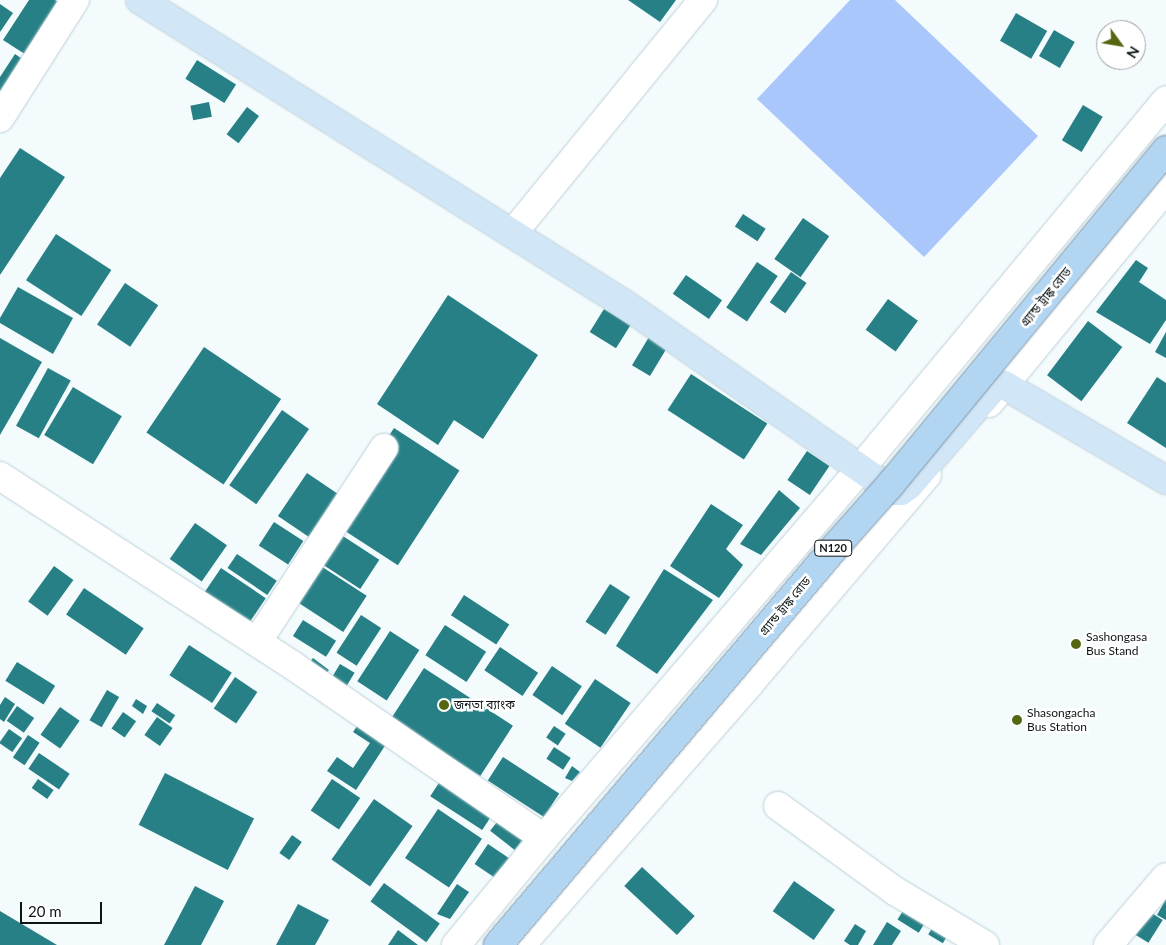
<!DOCTYPE html>
<meta charset="utf-8">
<style>
body{margin:0}
#map{position:relative;width:1166px;height:945px;overflow:hidden;background:#f3fbfd;font-family:Lato,"Noto Sans Bengali",sans-serif}
div>[style]{position:absolute}
.water>*{inset:0;background:#aac7fc}
.building>*{inset:0;background:#278086;transform-origin:0 0}
.roads{filter:drop-shadow(0 0 1px #bed0d7) drop-shadow(0 0 1px #bed0d7)}
.minor>*{height:28px;margin:-14px;padding:0 14px;transform-origin:14px;border-radius:14px;background:#fff}
.major>*{height:28px;margin:-14px;padding:0 14px;transform-origin:14px;border-radius:14px;background:#d1e6f7}
.bridges{filter:drop-shadow(0 0 1px #7992a5) drop-shadow(0 0 1px #7992a5)}
.highway-bridge>*{height:28px;margin:-14px;padding:0 14px;transform-origin:14px;border-radius:14px;background:#b2d5f2}
.dots>*{width:14px;height:14px;translate:-50% -50%;box-sizing:border-box;border:2px solid #fff;border-radius:50%}
span{translate:-50% -50%;white-space:nowrap;text-align:center;line-height:1.15;-webkit-text-stroke:5px #fff;paint-order:stroke}
.shield-label span{padding:1px 4px;background:#fff;border:1px solid;border-radius:4px;-webkit-text-stroke-width:0}
.shield-label{font-size:11px;color:#0e1517;font-weight:700}
.street-label{font-size:12px;color:#0e1517}
.poi-label{font-size:12px;color:#0e1517}
.left{translate:0 -50%;text-align:left}
.north{position:absolute;left:1096px;top:20px;width:50px;height:50px;box-sizing:border-box;background:#fff;border:1px solid #9fa1a2;border-radius:50%;rotate:122deg;font-size:14px;font-weight:700;line-height:20px;text-align:center;color:#0e1517}
.north::after{content:'';display:block;margin:auto;width:18px;height:22px;background:#566712;clip-path:polygon(50% 0,100% 100%,50% 72%,0 100%)}
.scale{position:absolute;left:20px;top:902px;width:82px;height:22px;box-sizing:border-box;border:2px solid #0e1517;border-top:0;padding-left:6px;font-size:15px;line-height:18px;white-space:nowrap;color:#0e1517;-webkit-text-stroke:4px #fff;paint-order:stroke}
</style>
<div id="map">
<div class="water">
<div style="clip-path:polygon(850px 0,895px 0,1038px 136px,924px 257px,757px 99px)"></div>
</div>
<div class="building">
<div style="clip-path:polygon(29px 0,55px 0,65px 7px,31px 58px,3px 40px)"></div>
<div style="clip-path:polygon(628px 0,676px 0,660px 22px)"></div>
<div style="clip-path:polygon(0 4px,13px 13px,0 32px)"></div>
<div style="left:1016px;top:13px;width:36px;height:32px;rotate:30deg"></div>
<div style="left:1054px;top:30px;width:24px;height:30px;rotate:30deg"></div>
<div style="clip-path:polygon(15px 54px,33px 66px,0 110px,0 77px)"></div>
<div style="left:197px;top:60px;width:46px;height:22px;rotate:32deg"></div>
<div style="left:209px;top:102px;width:15px;height:19px;rotate:79deg"></div>
<div style="left:1083px;top:105px;width:23px;height:41px;rotate:31deg"></div>
<div style="left:247px;top:107px;width:15px;height:34px;rotate:37deg"></div>
<div style="clip-path:polygon(20px 148px,65px 177px,0 275px,0 178px)"></div>
<div style="left:743px;top:214px;width:27px;height:15px;rotate:33deg"></div>
<div style="left:803px;top:218px;width:32px;height:50px;rotate:35deg"></div>
<div style="left:56px;top:234px;width:66px;height:55px;rotate:33deg"></div>
<div style="clip-path:polygon(1136px 260px,1148px 268px,1139px 282px,1166px 300px,1166px 320px,1150px 344px,1096px 312px)"></div>
<div style="left:757px;top:262px;width:25px;height:55px;rotate:34deg"></div>
<div style="left:791px;top:272px;width:19px;height:37px;rotate:35deg"></div>
<div style="left:686px;top:275px;width:44px;height:23px;rotate:35deg"></div>
<div style="left:125px;top:283px;width:40px;height:50px;rotate:34deg"></div>
<div style="clip-path:polygon(18px 287px,73px 318px,53px 354px,0 323px,0 318px)"></div>
<div style="clip-path:polygon(448px 295px,538px 355px,483px 439px,454px 420px,438px 445px,377px 404px)"></div>
<div style="left:888px;top:299px;width:37px;height:38px;rotate:36deg"></div>
<div style="left:604px;top:309px;width:31px;height:27px;rotate:32deg"></div>
<div style="left:1088px;top:321px;width:43px;height:68px;rotate:37deg"></div>
<div style="clip-path:polygon(1166px 332px,1166px 358px,1155px 352px)"></div>
<div style="left:649px;top:337px;width:21px;height:33px;rotate:31deg"></div>
<div style="clip-path:polygon(0 338px,42px 362px,0 435px)"></div>
<div style="left:204px;top:347px;width:93px;height:103px;rotate:34deg"></div>
<div style="left:48px;top:368px;width:26px;height:66px;rotate:29deg"></div>
<div style="left:691px;top:374px;width:91px;height:43px;rotate:33deg"></div>
<div style="clip-path:polygon(1157px 377px,1166px 383px,1166px 448px,1127px 423px)"></div>
<div style="left:73px;top:387px;width:57px;height:56px;rotate:31deg"></div>
<div style="left:282px;top:410px;width:33px;height:92px;rotate:35deg"></div>
<div style="left:394px;top:428px;width:78px;height:113px;rotate:33deg"></div>
<div style="left:807px;top:451px;width:27px;height:35px;rotate:34deg"></div>
<div style="left:307px;top:473px;width:37px;height:52px;rotate:34deg"></div>
<div style="clip-path:polygon(779px 490px,800px 508px,761px 555px,740px 544px)"></div>
<div style="clip-path:polygon(711px 504px,743px 525px,726px 549px,743px 565px,719px 598px,670px 566px)"></div>
<div style="left:274px;top:522px;width:35px;height:28px;rotate:33deg"></div>
<div style="left:195px;top:523px;width:39px;height:44px;rotate:35deg"></div>
<div style="left:329px;top:527px;width:60px;height:35px;rotate:33deg"></div>
<div style="left:237px;top:554px;width:48px;height:17px;rotate:34deg"></div>
<div style="left:313px;top:561px;width:64px;height:43px;rotate:33deg"></div>
<div style="left:54px;top:566px;width:24px;height:44px;rotate:36deg"></div>
<div style="left:221px;top:568px;width:54px;height:30px;rotate:34deg"></div>
<div style="clip-path:polygon(664px 569px,713px 600px,657px 674px,616px 646px)"></div>
<div style="left:610px;top:584px;width:24px;height:45px;rotate:33deg"></div>
<div style="left:84px;top:588px;width:72px;height:32px;rotate:34deg"></div>
<div style="left:464px;top:595px;width:54px;height:24px;rotate:33deg"></div>
<div style="left:361px;top:615px;width:24px;height:45px;rotate:33deg"></div>
<div style="left:303px;top:620px;width:39px;height:19px;rotate:32deg"></div>
<div style="left:445px;top:625px;width:49px;height:36px;rotate:33deg"></div>
<div style="left:390px;top:631px;width:35px;height:60px;rotate:33deg"></div>
<div style="left:189px;top:645px;width:51px;height:36px;rotate:33deg"></div>
<div style="left:500px;top:647px;width:46px;height:28px;rotate:34deg"></div>
<div style="left:313px;top:658px;width:20px;height:13px;rotate:37deg"></div>
<div style="left:17px;top:662px;width:45px;height:22px;rotate:32deg"></div>
<div style="left:340px;top:664px;width:17px;height:22px;rotate:31deg"></div>
<div style="left:552px;top:666px;width:36px;height:35px;rotate:34deg"></div>
<div style="left:424px;top:668px;width:106px;height:60px;rotate:33deg"></div>
<div style="left:235px;top:677px;width:27px;height:38px;rotate:34deg"></div>
<div style="left:595px;top:679px;width:43px;height:54px;rotate:34deg"></div>
<div style="left:107px;top:690px;width:14px;height:35px;rotate:30deg"></div>
<div style="clip-path:polygon(5px 697px,15px 704px,4px 722px,0 719px,0 705px)"></div>
<div style="clip-path:polygon(136px 699px,147px 706px,143px 714px,132px 706px)"></div>
<div style="left:157px;top:703px;width:22px;height:10px;rotate:34deg"></div>
<div style="left:17px;top:706px;width:21px;height:18px;rotate:35deg"></div>
<div style="left:60px;top:707px;width:24px;height:34px;rotate:35deg"></div>
<div style="left:123px;top:712px;width:16px;height:20px;rotate:35deg"></div>
<div style="clip-path:polygon(364px 716px,392px 735px,356px 790px,327px 771px,337px 757px,353px 768px,370px 743px,353px 732px)"></div>
<div style="left:157px;top:717px;width:19px;height:22px;rotate:35deg"></div>
<div style="left:554px;top:726px;width:14px;height:14px;rotate:34deg"></div>
<div style="left:9px;top:729px;width:16px;height:17px;rotate:35deg"></div>
<div style="left:28px;top:735px;width:14px;height:27px;rotate:34deg"></div>
<div style="left:554px;top:747px;width:20px;height:14px;rotate:33deg"></div>
<div style="left:39px;top:753px;width:37px;height:19px;rotate:34deg"></div>
<div style="left:503px;top:757px;width:67px;height:28px;rotate:33deg"></div>
<div style="clip-path:polygon(572px 766px,580px 772px,572px 781px,565px 778px)"></div>
<div style="left:446px;top:772px;width:62px;height:29px;rotate:33deg"></div>
<div style="left:165px;top:773px;width:100px;height:58px;rotate:27deg"></div>
<div style="left:38px;top:779px;width:19px;height:11px;rotate:35deg"></div>
<div style="left:332px;top:779px;width:34px;height:38px;rotate:34deg"></div>
<div style="left:374px;top:799px;width:47px;height:74px;rotate:35deg"></div>
<div style="left:508px;top:808px;width:31px;height:29px;rotate:38deg"></div>
<div style="left:438px;top:809px;width:53px;height:59px;rotate:34deg"></div>
<div style="left:292px;top:835px;width:12px;height:22px;rotate:35deg"></div>
<div style="left:488px;top:844px;width:25px;height:24px;rotate:34deg"></div>
<div style="left:642px;top:867px;width:72px;height:26px;rotate:43deg"></div>
<div style="left:794px;top:881px;width:50px;height:37px;rotate:35deg"></div>
<div style="left:384px;top:883px;width:69px;height:23px;rotate:36deg"></div>
<div style="clip-path:polygon(457px 884px,469px 892px,450px 919px,437px 914px)"></div>
<div style="clip-path:polygon(195px 886px,224px 901px,201px 945px,164px 945px)"></div>
<div style="clip-path:polygon(1166px 899px,1166px 920px,1157px 915px)"></div>
<div style="clip-path:polygon(298px 904px,329px 920px,315px 945px,276px 945px)"></div>
<div style="left:906px;top:906px;width:25px;height:16px;rotate:32deg"></div>
<div style="clip-path:polygon(0 911px,57px 945px,0 945px)"></div>
<div style="left:1150px;top:912px;width:15px;height:27px;rotate:32deg"></div>
<div style="left:937px;top:920px;width:17px;height:17px;rotate:31deg"></div>
<div style="clip-path:polygon(887px 922px,901px 931px,892px 945px,873px 945px)"></div>
<div style="clip-path:polygon(855px 924px,866px 931px,858px 945px,850px 945px,844px 941px)"></div>
<div style="clip-path:polygon(398px 930px,418px 945px,388px 945px)"></div>
</div>
<div class="roads">
<div class="minor">
<div style="left:0;top:118px;width:140px;rotate:-57.6deg"></div>
<div style="left:513px;top:233px;width:301px;rotate:-50.8deg"></div>
<div style="left:989px;top:403px;width:278px;rotate:-50.5deg"></div>
<div style="left:0;top:476px;width:348px;rotate:32.9deg"></div>
<div style="left:292px;top:665px;width:306px;rotate:34.5deg"></div>
<div style="left:257px;top:642px;width:232px;rotate:-56.8deg"></div>
<div style="left:778px;top:806px;width:145px;rotate:36deg"></div>
<div style="left:895px;top:891px;width:105px;rotate:31deg"></div>
<div style="left:456px;top:945px;width:139px;rotate:-50.6deg"></div>
<div style="left:544px;top:838px;width:486px;rotate:-49.4deg"></div>
<div style="left:860px;top:469px;width:479px;rotate:-50.3deg"></div>
<div style="left:521px;top:945px;width:348px;rotate:-48.8deg"></div>
<div style="left:750px;top:683px;width:273px;rotate:-49.6deg"></div>
<div style="left:1108px;top:945px;width:89px;rotate:-49.5deg"></div>
</div>
<div class="major">
<div style="left:140px;top:0;width:574px;rotate:32.11deg"></div>
<div style="left:626px;top:305px;width:325px;rotate:34.9deg"></div>
<div style="left:893px;top:491px;width:8px"></div>
<div style="left:901px;top:491px;width:10px;rotate:-37deg"></div>
<div style="left:909px;top:485px;width:130px;rotate:-49.1deg"></div>
<div style="left:994px;top:387px;width:10px;rotate:-11deg"></div>
<div style="left:1004px;top:385px;width:188px;rotate:30.4deg"></div>
</div>
</div>
<div class="bridges">
<div class="highway-bridge">
<div style="left:498px;top:945px;width:522px;rotate:-49.74deg"></div>
<div style="left:835px;top:547px;width:83px;rotate:-48.4deg"></div>
<div style="left:890px;top:485px;width:434px;rotate:-50.5deg"></div>
</div>
</div>
<div class="dots">
<div style="left:1076px;top:644px;background:#566712"></div>
<div style="left:444px;top:705px;background:#566712"></div>
<div style="left:1017px;top:720px;background:#566712"></div>
</div>
<div class="shield-label">
<span style="left:833px;top:548px">N120</span>
</div>
<div class="street-label">
<span style="left:1046px;top:297px;rotate:-51deg">গ্র্যান্ড ট্রাঙ্ক রোড</span>
<span style="left:785px;top:606px;rotate:-50deg">গ্র্যান্ড ট্রাঙ্ক রোড</span>
</div>
<div class="poi-label">
<span class="left" style="left:1086px;top:644px">Sashongasa<br>Bus Stand</span>
<span class="left" style="left:454px;top:705px">জনতা ব্যাংক</span>
<span class="left" style="left:1027px;top:720px">Shasongacha<br>Bus Station</span>
</div>
<div class="north">N</div>
<div class="scale">20 m</div>
</div>
